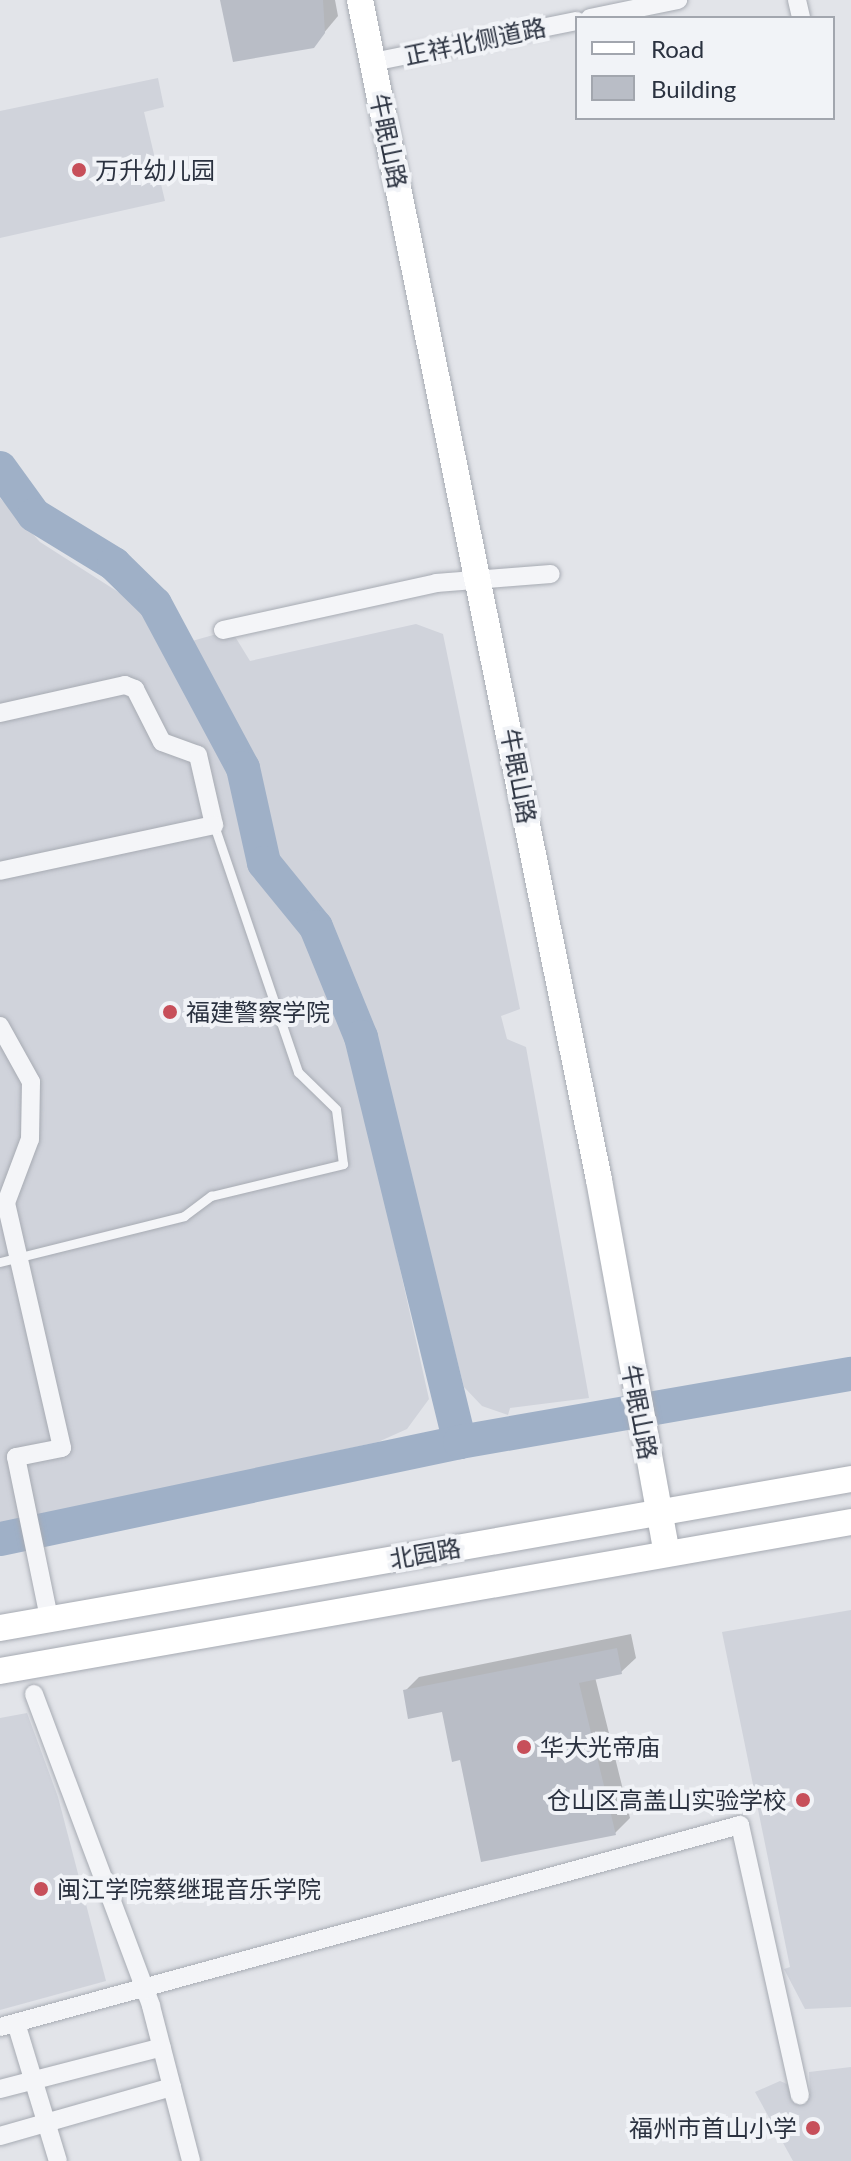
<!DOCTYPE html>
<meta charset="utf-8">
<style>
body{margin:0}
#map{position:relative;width:851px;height:2161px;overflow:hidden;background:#e2e4e9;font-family:Lato,"Noto Sans SC",sans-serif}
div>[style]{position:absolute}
.built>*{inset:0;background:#d0d3db}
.shadow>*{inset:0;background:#0003}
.river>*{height:34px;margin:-17px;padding:0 17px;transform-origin:17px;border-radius:17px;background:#9fb0c7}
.building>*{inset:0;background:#b9bdc6}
.roads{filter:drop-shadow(0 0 2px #a7abb3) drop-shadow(0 0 2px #a7abb3)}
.lane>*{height:9px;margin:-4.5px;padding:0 4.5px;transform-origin:4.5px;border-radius:4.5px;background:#f4f5f8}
.street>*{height:18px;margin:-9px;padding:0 9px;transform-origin:9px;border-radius:9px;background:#f4f5f8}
.secondary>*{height:26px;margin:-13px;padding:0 13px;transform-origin:13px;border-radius:13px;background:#fff}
.dots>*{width:22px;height:22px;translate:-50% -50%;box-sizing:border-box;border:4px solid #f1f3f7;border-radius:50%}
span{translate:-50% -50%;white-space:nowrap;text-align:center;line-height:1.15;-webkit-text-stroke:8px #f1f3f7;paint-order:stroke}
.street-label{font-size:24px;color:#2b3240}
.poi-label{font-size:24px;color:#2b3240}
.left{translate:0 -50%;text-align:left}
.right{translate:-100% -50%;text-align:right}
.legend{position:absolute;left:575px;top:16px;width:260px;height:104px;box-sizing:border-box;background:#f1f3f7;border:2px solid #a2a6ae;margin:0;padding:10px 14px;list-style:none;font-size:24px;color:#2b3240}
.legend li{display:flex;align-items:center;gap:16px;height:40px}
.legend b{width:40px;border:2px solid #a2a6ae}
</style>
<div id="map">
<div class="built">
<div style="clip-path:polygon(158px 78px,164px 107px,144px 112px,165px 201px,0 238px,0 111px)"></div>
<div style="clip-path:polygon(0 498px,40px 542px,137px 604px,188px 682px,209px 672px,192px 641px,231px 630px,250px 661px,416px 624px,443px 634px,520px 1009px,501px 1016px,507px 1039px,526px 1047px,589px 1398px,510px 1408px,508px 1415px,482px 1406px,464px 1387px,376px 1044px,321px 912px,277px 860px,259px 774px,211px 678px,192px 688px,237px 784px,256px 872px,303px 926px,347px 1031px,429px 1399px,407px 1429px,378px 1442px,0 1524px)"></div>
<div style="clip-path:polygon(851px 1610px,851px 2007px,805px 2009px,784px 1969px,790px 1967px,722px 1632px)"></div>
<div style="clip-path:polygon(27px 1713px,58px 1797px,106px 1981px,0 2010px,0 1718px)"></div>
<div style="clip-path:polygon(851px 2067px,851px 2161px,793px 2161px,755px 2092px,780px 2081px,810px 2094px,809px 2072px)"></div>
</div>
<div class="shadow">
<div style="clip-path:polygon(222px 0,335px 0,338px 16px,313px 46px)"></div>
<div style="clip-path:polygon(631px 1634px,636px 1658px,621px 1672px,595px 1677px,630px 1818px,615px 1833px,462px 1758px,443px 1710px,405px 1691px,419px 1677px)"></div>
</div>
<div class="river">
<div style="left:0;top:468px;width:58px;rotate:54.1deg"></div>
<div style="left:34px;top:515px;width:94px;rotate:31.5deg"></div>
<div style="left:114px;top:564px;width:57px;rotate:44.3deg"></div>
<div style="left:155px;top:604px;width:186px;rotate:61.8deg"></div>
<div style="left:243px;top:768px;width:97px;rotate:77.5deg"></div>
<div style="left:264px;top:863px;width:82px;rotate:50.9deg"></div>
<div style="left:316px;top:927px;width:119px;rotate:67.8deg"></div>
<div style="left:361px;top:1037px;width:417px;rotate:76.3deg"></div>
<div style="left:0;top:1539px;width:470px;rotate:-11.9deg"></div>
<div style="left:460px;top:1442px;width:397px;rotate:-9.9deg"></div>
</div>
<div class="building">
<div style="clip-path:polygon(220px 0,323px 0,325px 33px,314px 48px,233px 62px)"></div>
<div style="clip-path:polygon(617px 1648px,622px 1674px,579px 1683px,616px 1835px,481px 1862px,460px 1760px,452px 1762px,442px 1712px,408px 1719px,403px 1690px)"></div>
</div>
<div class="roads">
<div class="lane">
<div style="left:0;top:1262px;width:190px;rotate:-14deg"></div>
<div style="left:184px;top:1216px;width:34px;rotate:-37deg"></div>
<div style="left:211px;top:1196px;width:136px;rotate:-13.6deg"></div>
<div style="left:343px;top:1164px;width:55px;rotate:-97.3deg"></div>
<div style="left:336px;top:1109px;width:53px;rotate:-135.8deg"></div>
<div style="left:298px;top:1072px;width:261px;rotate:-108.8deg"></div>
</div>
<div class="street">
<div style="left:797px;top:0;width:18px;rotate:77deg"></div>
<div style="left:590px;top:18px;width:90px;rotate:-11.6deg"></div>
<div style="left:373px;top:62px;width:208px;rotate:-11.4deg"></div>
<div style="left:223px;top:630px;width:218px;rotate:-12.4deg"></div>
<div style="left:436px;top:583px;width:115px;rotate:-4.5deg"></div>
<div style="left:0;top:713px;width:128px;rotate:-12.6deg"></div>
<div style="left:125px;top:685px;width:11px;rotate:22deg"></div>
<div style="left:135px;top:689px;width:59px;rotate:63deg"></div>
<div style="left:162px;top:742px;width:38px;rotate:20deg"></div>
<div style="left:198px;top:755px;width:72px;rotate:77.1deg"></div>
<div style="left:214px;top:825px;width:219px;rotate:167.9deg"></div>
<div style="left:0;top:1026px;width:64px;rotate:61deg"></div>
<div style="left:31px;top:1082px;width:57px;rotate:91deg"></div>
<div style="left:30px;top:1139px;width:68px;rotate:110.6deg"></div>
<div style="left:6px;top:1203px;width:251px;rotate:77.1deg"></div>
<div style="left:62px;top:1448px;width:47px;rotate:168.9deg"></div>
<div style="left:16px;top:1457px;width:164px;rotate:78.4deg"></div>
<div style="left:34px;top:1694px;width:333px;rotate:69.4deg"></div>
<div style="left:151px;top:2006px;width:160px;rotate:75.5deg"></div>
<div style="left:16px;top:2023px;width:144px;rotate:73.1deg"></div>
<div style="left:0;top:2027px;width:767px;rotate:-15.27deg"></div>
<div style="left:740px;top:1825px;width:277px;rotate:77.5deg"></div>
<div style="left:0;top:2089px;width:167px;rotate:-14.5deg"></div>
<div style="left:0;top:2136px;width:179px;rotate:-15.9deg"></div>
</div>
<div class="secondary">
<div style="left:360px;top:0;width:1204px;rotate:78.55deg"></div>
<div style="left:599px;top:1180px;width:379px;rotate:79.7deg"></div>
<div style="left:0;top:1628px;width:864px;rotate:-9.93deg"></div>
<div style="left:0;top:1671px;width:864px;rotate:-9.93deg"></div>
</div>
</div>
<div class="dots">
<div style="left:79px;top:170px;background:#c74f5a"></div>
<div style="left:170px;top:1012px;background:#c74f5a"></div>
<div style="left:524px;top:1747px;background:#c74f5a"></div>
<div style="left:803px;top:1800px;background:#c74f5a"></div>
<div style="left:41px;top:1889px;background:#c74f5a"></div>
<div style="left:813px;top:2128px;background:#c74f5a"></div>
</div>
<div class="street-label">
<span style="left:475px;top:41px;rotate:-12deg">正祥北侧道路</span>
<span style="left:389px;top:141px;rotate:78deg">牛眠山路</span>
<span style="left:519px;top:776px;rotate:79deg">牛眠山路</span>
<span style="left:640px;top:1412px;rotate:79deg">牛眠山路</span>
<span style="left:425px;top:1553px;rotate:-10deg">北园路</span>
</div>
<div class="poi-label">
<span class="left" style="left:95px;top:170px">万升幼儿园</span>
<span class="left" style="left:186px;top:1012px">福建警察学院</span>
<span class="left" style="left:540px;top:1747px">华大光帝庙</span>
<span class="right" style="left:787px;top:1800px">仓山区高盖山实验学校</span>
<span class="left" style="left:57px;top:1889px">闽江学院蔡继琨音乐学院</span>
<span class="right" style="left:797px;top:2128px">福州市首山小学</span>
</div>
<ul class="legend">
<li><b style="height:10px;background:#fff"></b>Road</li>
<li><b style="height:22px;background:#b9bdc6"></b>Building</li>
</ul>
</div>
